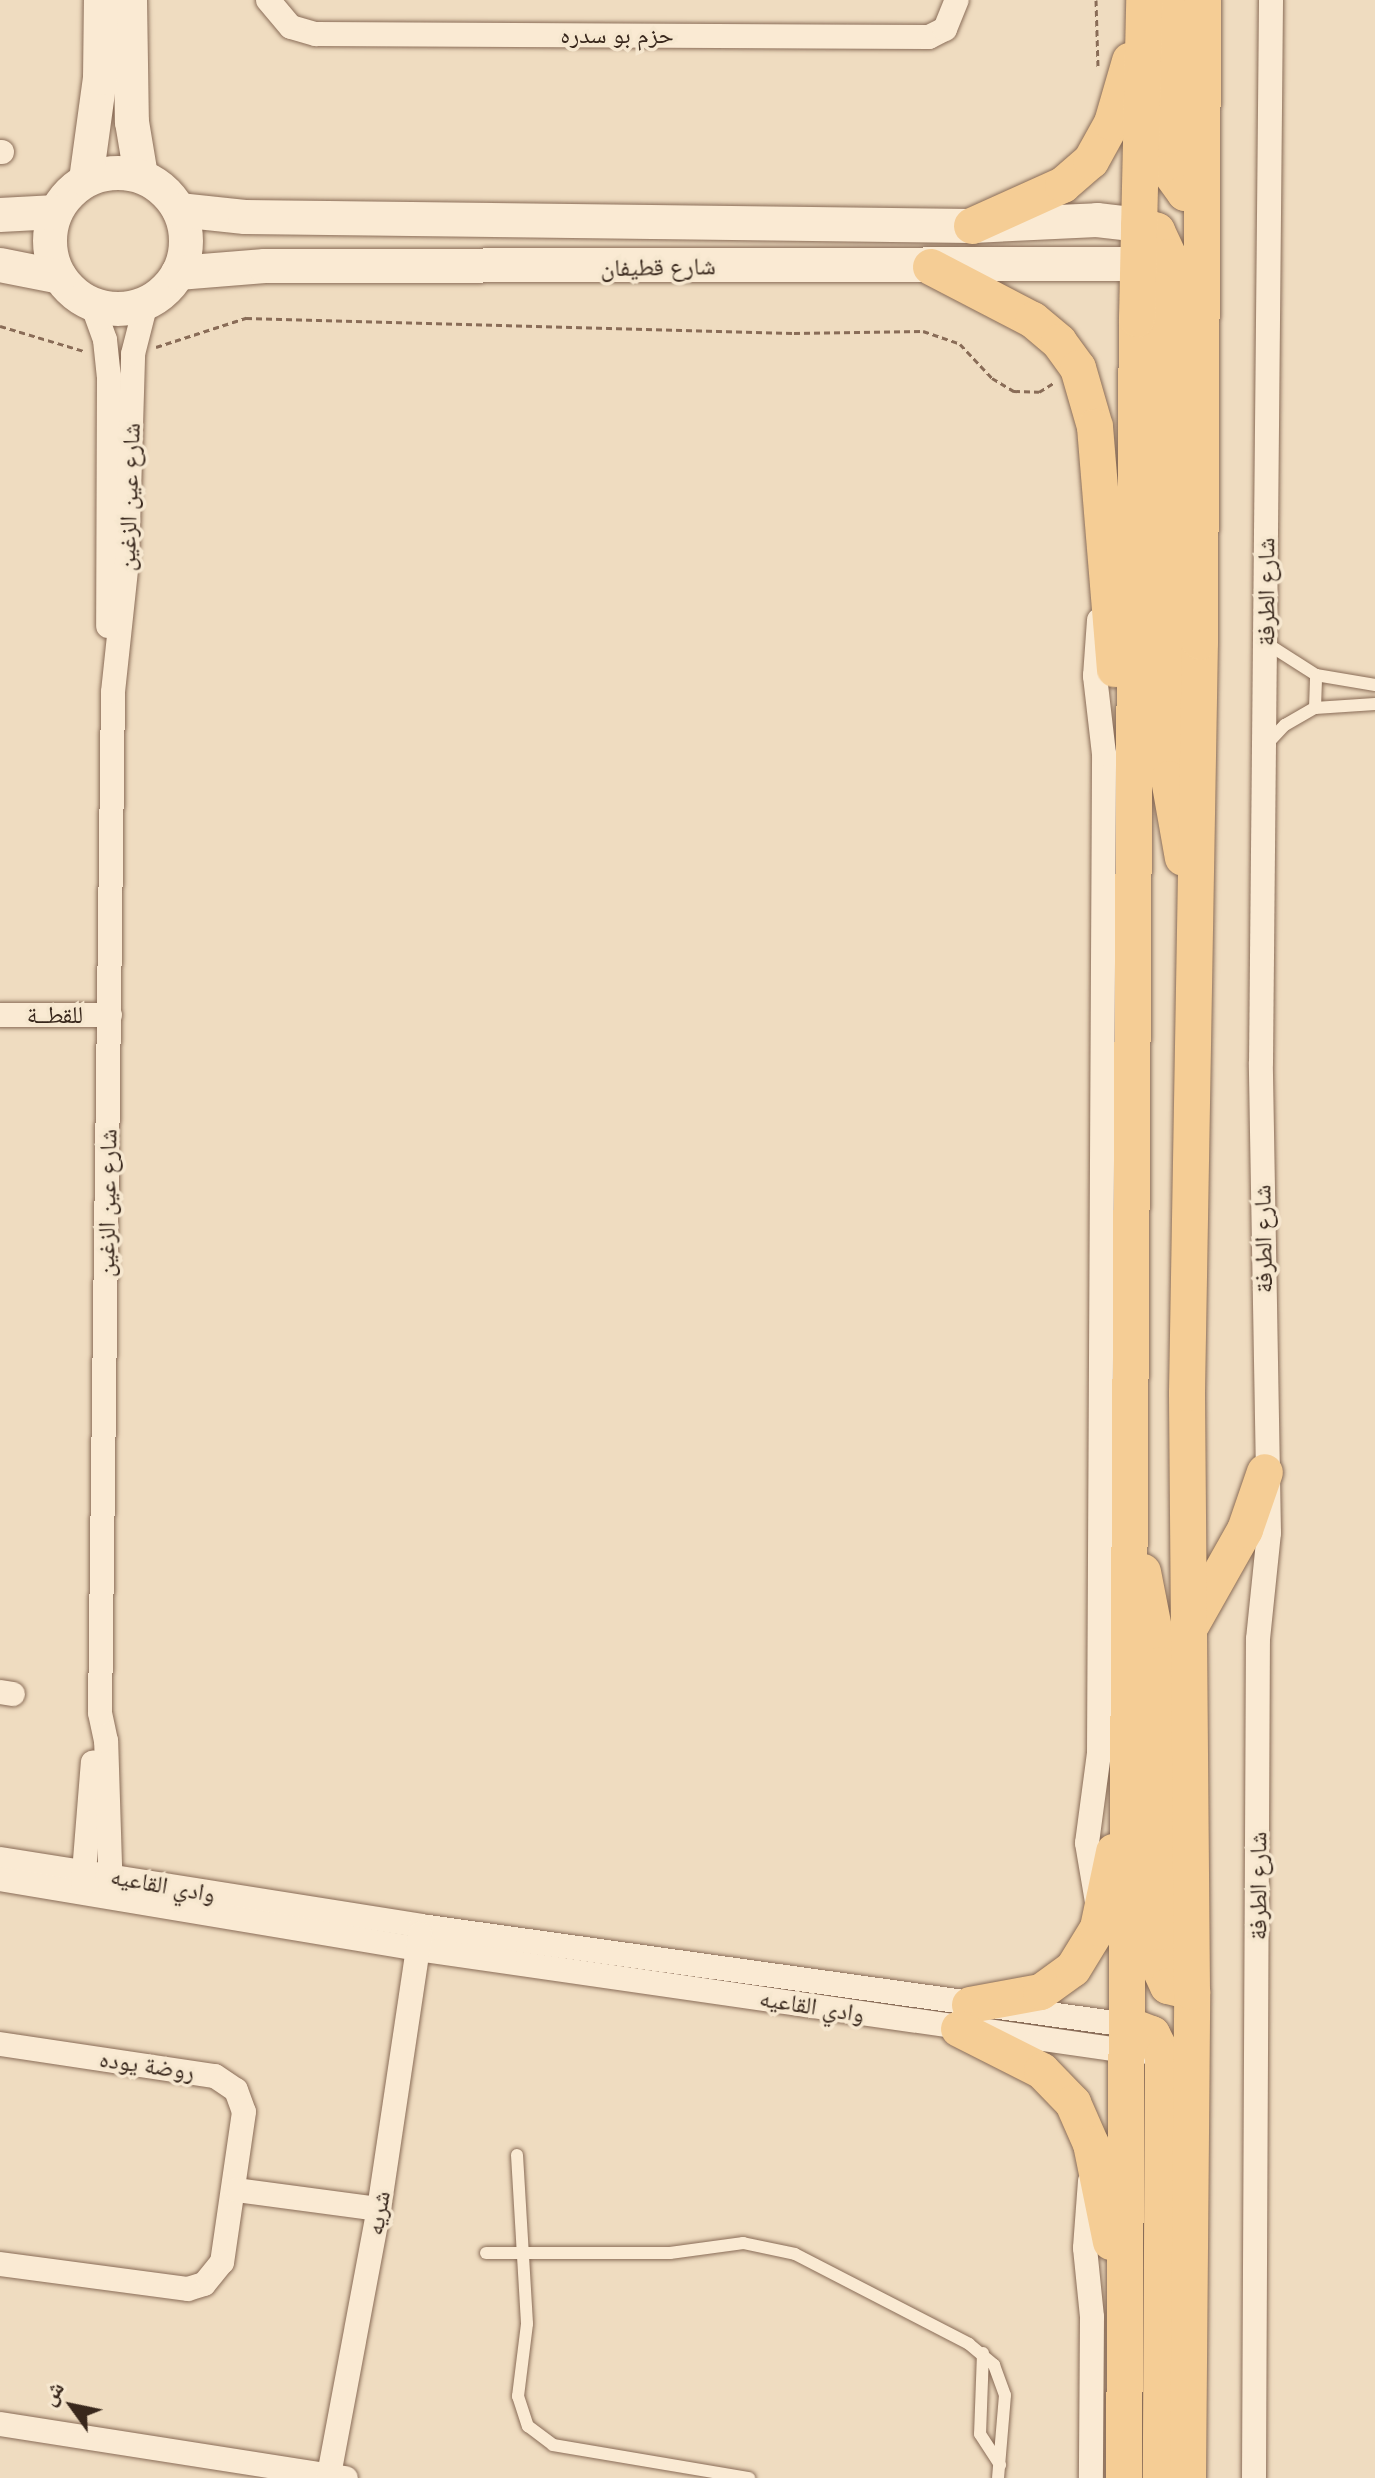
<!DOCTYPE html>
<meta charset="utf-8">
<style>
body{margin:0}
#map{position:relative;width:1375px;height:2478px;overflow:hidden;background:#efdcc0;font-family:Lora,"Noto Naskh Arabic",serif}
div>[style]{position:absolute}
.path>*{height:3px;margin-top:-1.5px;transform-origin:0;background:repeating-linear-gradient(90deg,#896c57 0 6px,transparent 0 10px)}
.roads{filter:drop-shadow(0 0 2px #896c57) drop-shadow(0 0 2px #896c57)}
.lane>*{height:12px;margin:-6px;padding:0 6px;transform-origin:6px;border-radius:6px;background:#faead3}
.street>*{height:24px;margin:-12px;padding:0 12px;transform-origin:12px;border-radius:12px;background:#faead3}
.secondary>*{height:34px;margin:-17px;padding:0 17px;transform-origin:17px;border-radius:17px;background:#faead3}
.secondary>.ring{margin:-17px;padding:0;box-sizing:content-box;background:none;border:34px solid #faead3;border-radius:50%}
.primary>*{height:36px;margin:-18px;padding:0 18px;transform-origin:18px;border-radius:18px;background:#f5cd95}
span{translate:-50% -50%;white-space:nowrap;text-align:center;line-height:1.15;-webkit-text-stroke:7px #f6e7cf;paint-order:stroke}
.street-label{font-size:24px;color:#38271c}
.north{position:absolute;left:32px;top:2366px;width:80px;height:80px;-webkit-text-stroke:6px #f6e7cf;paint-order:stroke;rotate:303deg;font-size:22px;font-weight:700;line-height:32px;text-align:center;color:#38271c}
.north::after{content:'';display:block;margin:auto;width:28px;height:36px;background:#38271c;clip-path:polygon(50% 0,100% 100%,50% 72%,0 100%)}
</style>
<div id="map">
<div class="path">
<div style="left:1096px;top:0;width:68px;rotate:88.3deg"></div>
<div style="left:0;top:326px;width:88px;rotate:16.6deg"></div>
<div style="left:156px;top:347px;width:95px;rotate:-17.9deg"></div>
<div style="left:246px;top:318px;width:548px;rotate:1.57deg"></div>
<div style="left:794px;top:333px;width:129px;rotate:-0.9deg"></div>
<div style="left:923px;top:331px;width:39px;rotate:19deg"></div>
<div style="left:960px;top:344px;width:47px;rotate:46.7deg"></div>
<div style="left:992px;top:378px;width:26px;rotate:31deg"></div>
<div style="left:1014px;top:391px;width:25px;rotate:2deg"></div>
<div style="left:1039px;top:392px;width:19px;rotate:-32deg"></div>
</div>
<div class="roads">
<div class="lane">
<div style="left:1266px;top:643px;width:59px;rotate:32.6deg"></div>
<div style="left:1316px;top:675px;width:60px;rotate:9.6deg"></div>
<div style="left:1315px;top:708px;width:33px;rotate:-88deg"></div>
<div style="left:1268px;top:743px;width:25px;rotate:-47deg"></div>
<div style="left:1285px;top:725px;width:34px;rotate:-30deg"></div>
<div style="left:1315px;top:708px;width:60px;rotate:-3.8deg"></div>
<div style="left:517px;top:2155px;width:169px;rotate:86.6deg"></div>
<div style="left:527px;top:2324px;width:73px;rotate:97.1deg"></div>
<div style="left:518px;top:2396px;width:32px;rotate:72deg"></div>
<div style="left:528px;top:2426px;width:31px;rotate:37deg"></div>
<div style="left:553px;top:2445px;width:199px;rotate:9.6deg"></div>
<div style="left:486px;top:2253px;width:184px"></div>
<div style="left:670px;top:2253px;width:74px;rotate:-7.8deg"></div>
<div style="left:743px;top:2243px;width:53px;rotate:11.9deg"></div>
<div style="left:795px;top:2254px;width:196px;rotate:27.3deg"></div>
<div style="left:969px;top:2344px;width:33px;rotate:40deg"></div>
<div style="left:994px;top:2365px;width:32px;rotate:70deg"></div>
<div style="left:1005px;top:2395px;width:83px;rotate:94.8deg"></div>
<div style="left:983px;top:2353px;width:81px;rotate:92.1deg"></div>
<div style="left:980px;top:2434px;width:37px;rotate:57deg"></div>
</div>
<div class="street">
<div style="left:268px;top:0;width:35px;rotate:50deg"></div>
<div style="left:291px;top:27px;width:26px;rotate:16deg"></div>
<div style="left:316px;top:34px;width:613px;rotate:0.28deg"></div>
<div style="left:929px;top:37px;width:18px;rotate:-27deg"></div>
<div style="left:945px;top:29px;width:31px;rotate:-68deg"></div>
<div style="left:0;top:152px;width:2px"></div>
<div style="left:92px;top:304px;width:38px;rotate:70deg"></div>
<div style="left:105px;top:340px;width:36px;rotate:84deg"></div>
<div style="left:109px;top:376px;width:250px;rotate:90.2deg"></div>
<div style="left:0;top:1015px;width:110px"></div>
<div style="left:0;top:1692px;width:13px;rotate:9deg"></div>
<div style="left:0;top:1859px;width:426px;rotate:9deg"></div>
<div style="left:421px;top:1926px;width:714px;rotate:7.97deg"></div>
<div style="left:0;top:1879px;width:424px;rotate:9.5deg"></div>
<div style="left:418px;top:1949px;width:729px;rotate:8.2deg"></div>
<div style="left:83px;top:1885px;width:123px;rotate:-85.4deg"></div>
<div style="left:111px;top:1896px;width:155px;rotate:-91.8deg"></div>
<div style="left:106px;top:1741px;width:29px;rotate:-102deg"></div>
<div style="left:100px;top:1713px;width:1021px;rotate:-89.27deg"></div>
<div style="left:113px;top:692px;width:132px;rotate:-83.9deg"></div>
<div style="left:127px;top:561px;width:207px;rotate:-88.3deg"></div>
<div style="left:133px;top:354px;width:53px;rotate:-75.7deg"></div>
<div style="left:1098px;top:1908px;width:66px;rotate:-99.6deg"></div>
<div style="left:1087px;top:1843px;width:91px;rotate:-82.4deg"></div>
<div style="left:1099px;top:1753px;width:999px;rotate:-89.71deg"></div>
<div style="left:1104px;top:754px;width:79px;rotate:-96.6deg"></div>
<div style="left:1095px;top:676px;width:56px;rotate:-85.9deg"></div>
<div style="left:0;top:2044px;width:217px;rotate:8.5deg"></div>
<div style="left:215px;top:2076px;width:25px;rotate:34deg"></div>
<div style="left:236px;top:2090px;width:23px;rotate:70deg"></div>
<div style="left:244px;top:2112px;width:152px;rotate:98.3deg"></div>
<div style="left:222px;top:2262px;width:28px;rotate:129deg"></div>
<div style="left:204px;top:2284px;width:17px;rotate:163deg"></div>
<div style="left:188px;top:2289px;width:190px;rotate:-172.4deg"></div>
<div style="left:1090px;top:2181px;width:67px;rotate:94.3deg"></div>
<div style="left:1085px;top:2248px;width:69px;rotate:84.2deg"></div>
<div style="left:1092px;top:2317px;width:161px;rotate:90.4deg"></div>
<div style="left:236px;top:2190px;width:144px;rotate:7.6deg"></div>
<div style="left:0;top:2424px;width:350px;rotate:8.9deg"></div>
<div style="left:329px;top:2475px;width:271px;rotate:-79.4deg"></div>
<div style="left:379px;top:2209px;width:278px;rotate:-81.5deg"></div>
<div style="left:1254px;top:2478px;width:839px;rotate:-89.73deg"></div>
<div style="left:1258px;top:1639px;width:107px;rotate:-84.1deg"></div>
<div style="left:1269px;top:1533px;width:470px;rotate:-91deg"></div>
<div style="left:1261px;top:1063px;width:1063px;rotate:-89.46deg"></div>
</div>
<div class="secondary">
<div style="left:130px;top:0;width:122px;rotate:89.1deg"></div>
<div style="left:132px;top:122px;width:55px;rotate:80.5deg"></div>
<div class="ring" style="left:50px;top:173px;width:102px;height:102px"></div>
<div style="left:86px;top:180px;width:103px;rotate:-82.2deg"></div>
<div style="left:100px;top:78px;width:78px;rotate:-89.3deg"></div>
<div style="left:179px;top:210px;width:66px;rotate:6.1deg"></div>
<div style="left:245px;top:217px;width:727px;rotate:0.71deg"></div>
<div style="left:972px;top:226px;width:125px;rotate:-2.7deg"></div>
<div style="left:1097px;top:220px;width:42px;rotate:6.8deg"></div>
<div style="left:0;top:215px;width:56px;rotate:-3.1deg"></div>
<div style="left:0;top:265px;width:61px;rotate:11.3deg"></div>
<div style="left:178px;top:273px;width:87px;rotate:-4.6deg"></div>
<div style="left:265px;top:266px;width:873px;rotate:-0.13deg"></div>
</div>
<div class="primary">
<div style="left:1168px;top:6px;width:165px;rotate:89.7deg"></div>
<div style="left:1169px;top:171px;width:27px;rotate:54deg"></div>
<div style="left:1185px;top:193px;width:17px;rotate:3deg"></div>
<div style="left:1139px;top:225px;width:19px;rotate:18deg"></div>
<div style="left:1157px;top:231px;width:29px;rotate:65deg"></div>
<div style="left:1169px;top:257px;width:522px;rotate:90deg"></div>
<div style="left:1169px;top:779px;width:80px;rotate:80deg"></div>
<div style="left:972px;top:226px;width:100px;rotate:-24.3deg"></div>
<div style="left:1063px;top:185px;width:37px;rotate:-41deg"></div>
<div style="left:1091px;top:161px;width:43px;rotate:-61.1deg"></div>
<div style="left:1112px;top:123px;width:65px;rotate:-73.8deg"></div>
<div style="left:931px;top:267px;width:115px;rotate:27.5deg"></div>
<div style="left:1033px;top:320px;width:34px;rotate:40deg"></div>
<div style="left:1059px;top:342px;width:32px;rotate:54deg"></div>
<div style="left:1078px;top:368px;width:61px;rotate:73.9deg"></div>
<div style="left:1095px;top:427px;width:243px;rotate:85.3deg"></div>
<div style="left:1143px;top:1572px;width:95px;rotate:79deg"></div>
<div style="left:1161px;top:1665px;width:302px;rotate:90.4deg"></div>
<div style="left:1159px;top:1967px;width:21px;rotate:65deg"></div>
<div style="left:1168px;top:1986px;width:25px;rotate:14deg"></div>
<div style="left:1192px;top:1624px;width:108px;rotate:-60.6deg"></div>
<div style="left:1245px;top:1530px;width:61px;rotate:-71deg"></div>
<div style="left:970px;top:2005px;width:72px;rotate:-10.4deg"></div>
<div style="left:1041px;top:1992px;width:39px;rotate:-36deg"></div>
<div style="left:1073px;top:1969px;width:48px;rotate:-58.6deg"></div>
<div style="left:1098px;top:1928px;width:78px;rotate:-78.1deg"></div>
<div style="left:1128px;top:2025px;width:26px;rotate:21deg"></div>
<div style="left:1152px;top:2034px;width:25px;rotate:63deg"></div>
<div style="left:1163px;top:2056px;width:422px;rotate:90.3deg"></div>
<div style="left:959px;top:2029px;width:93px;rotate:26.8deg"></div>
<div style="left:1042px;top:2071px;width:45px;rotate:45.9deg"></div>
<div style="left:1073px;top:2103px;width:45px;rotate:66.3deg"></div>
<div style="left:1091px;top:2144px;width:100px;rotate:78.5deg"></div>
<div style="left:1124px;top:2478px;width:2159px;rotate:-89.66deg"></div>
<div style="left:1137px;top:319px;width:319px;rotate:-88.7deg"></div>
<div style="left:1188px;top:2478px;width:486px;rotate:-89.5deg"></div>
<div style="left:1192px;top:1992px;width:599px;rotate:-90.48deg"></div>
<div style="left:1187px;top:1393px;width:751px;rotate:-89.01deg"></div>
<div style="left:1200px;top:642px;width:642px;rotate:-89.73deg"></div>
</div>
</div>
<div class="street-label">
<span style="left:617px;top:35px">حزم بو سدره</span>
<span style="left:658px;top:267px;rotate:-1deg">شارع قطيفان</span>
<span style="left:129px;top:497px;rotate:-88deg">شارع عين الزغين</span>
<span style="left:1266px;top:592px;rotate:-90deg">شارع الطرفة</span>
<span style="left:55px;top:1015px">للقطــة</span>
<span style="left:107px;top:1203px;rotate:-89deg">شارع عين الزغين</span>
<span style="left:1263px;top:1239px;rotate:-91deg">شارع الطرفة</span>
<span style="left:163px;top:1885px;rotate:10deg">وادي القاعيه</span>
<span style="left:1258px;top:1886px;rotate:-90deg">شارع الطرفة</span>
<span style="left:812px;top:2006px;rotate:9deg">وادي القاعيه</span>
<span style="left:147px;top:2065px;rotate:8deg">روضة يوده</span>
<span style="left:378px;top:2213px;rotate:-80deg">شريه</span>
</div>
<div class="north">ش</div>
</div>
